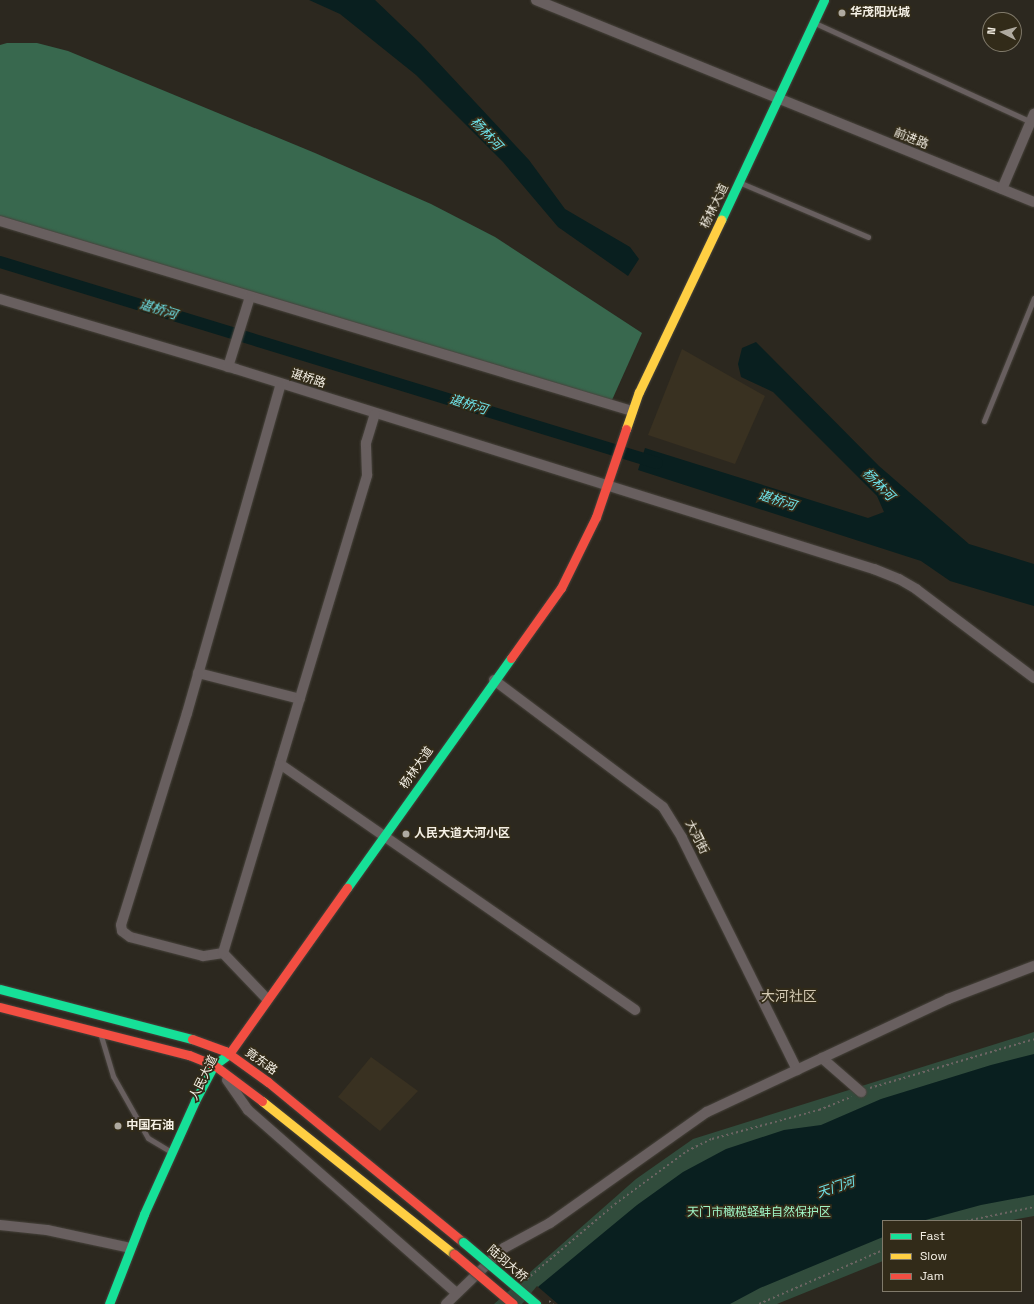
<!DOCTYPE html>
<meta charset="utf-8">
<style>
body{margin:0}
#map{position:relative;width:1034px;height:1304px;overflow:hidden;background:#2c281f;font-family:"Space Grotesk","Noto Sans SC",sans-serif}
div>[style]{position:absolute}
.industrial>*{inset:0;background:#393121}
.green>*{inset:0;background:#314c3c}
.forest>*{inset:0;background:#38684e}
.water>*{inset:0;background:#091f1f}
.pier>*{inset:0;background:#2c281f}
.canal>*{height:12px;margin:-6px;padding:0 6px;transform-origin:6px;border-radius:6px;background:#091f1f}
.path>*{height:2px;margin-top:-1px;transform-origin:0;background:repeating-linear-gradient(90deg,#6c6563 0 2px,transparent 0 5px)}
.roads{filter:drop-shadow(0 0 1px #47433c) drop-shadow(0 0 1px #47433c)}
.lane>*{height:5px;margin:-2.5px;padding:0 2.5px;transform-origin:2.5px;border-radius:2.5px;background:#685f5f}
.street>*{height:10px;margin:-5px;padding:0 5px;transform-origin:5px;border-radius:5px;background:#685f5f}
.fast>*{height:9px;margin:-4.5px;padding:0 4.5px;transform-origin:4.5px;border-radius:4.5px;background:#16e098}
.slow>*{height:9px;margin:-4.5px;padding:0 4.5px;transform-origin:4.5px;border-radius:4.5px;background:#ffcf43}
.jam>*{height:9px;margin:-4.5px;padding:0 4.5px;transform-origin:4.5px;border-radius:4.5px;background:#f24e42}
.path-bridge>*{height:2px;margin-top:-1px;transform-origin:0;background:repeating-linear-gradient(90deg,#6c6563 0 2px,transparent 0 5px)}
.bridges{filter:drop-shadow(0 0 1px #47433c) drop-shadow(0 0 1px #47433c)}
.fast-bridge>*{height:9px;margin:-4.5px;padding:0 4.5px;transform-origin:4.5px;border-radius:4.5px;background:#16e098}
.jam-bridge>*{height:9px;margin:-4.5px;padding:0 4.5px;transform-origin:4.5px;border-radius:4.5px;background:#f24e42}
.dots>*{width:11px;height:11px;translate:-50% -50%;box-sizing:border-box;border:2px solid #322b19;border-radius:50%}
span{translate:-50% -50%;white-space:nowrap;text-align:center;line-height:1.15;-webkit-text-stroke:3.5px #322b19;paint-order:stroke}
.poi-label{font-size:12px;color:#f5f0e5;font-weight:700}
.left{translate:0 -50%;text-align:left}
.street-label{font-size:12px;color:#f5f0e5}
.park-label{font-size:12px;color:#a0f6c7}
.water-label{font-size:13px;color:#6ee3e9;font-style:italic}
.quarter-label{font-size:14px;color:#d3c9b3}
.legend{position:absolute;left:882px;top:1220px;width:140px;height:72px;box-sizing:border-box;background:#322b19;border:1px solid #807a6b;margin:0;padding:5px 7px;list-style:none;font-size:12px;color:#f5f0e5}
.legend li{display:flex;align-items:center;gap:8px;height:20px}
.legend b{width:20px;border:1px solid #807a6b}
.north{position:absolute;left:982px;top:12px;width:40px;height:40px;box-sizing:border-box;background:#322b19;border:1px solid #807a6b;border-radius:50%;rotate:276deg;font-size:11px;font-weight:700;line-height:16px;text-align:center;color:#f5f0e5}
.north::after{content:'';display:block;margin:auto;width:14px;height:18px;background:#afaaa0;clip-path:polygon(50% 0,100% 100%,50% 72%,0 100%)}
</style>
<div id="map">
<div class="industrial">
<div style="clip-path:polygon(682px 349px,765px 396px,735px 464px,648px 435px)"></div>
<div style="clip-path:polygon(371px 1057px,418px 1091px,380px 1131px,338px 1097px)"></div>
</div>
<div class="green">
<div style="clip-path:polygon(1034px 1032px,1034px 1216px,1007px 1221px,883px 1221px,883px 1261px,777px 1304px,494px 1304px,636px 1179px,693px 1139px)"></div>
</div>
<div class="forest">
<div style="clip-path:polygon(7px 43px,37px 43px,68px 51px,315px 153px,431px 204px,495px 237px,642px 333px,612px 400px,0 216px,0 45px)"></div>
</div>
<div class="water">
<div style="clip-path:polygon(309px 0,375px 0,421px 44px,529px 160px,565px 209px,630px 247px,639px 259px,628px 276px,558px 227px,503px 162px,416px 75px,340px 14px)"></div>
<div style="clip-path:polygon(756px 342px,879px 466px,969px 544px,1034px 564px,1034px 606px,950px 581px,921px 561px,638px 470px,645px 448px,868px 518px,884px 512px,877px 496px,773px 392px,741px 377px,738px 364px,742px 348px)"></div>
<div style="clip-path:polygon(1034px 1054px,1034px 1195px,981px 1205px,922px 1221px,883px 1221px,883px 1237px,760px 1288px,730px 1304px,524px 1304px,539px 1286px,637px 1205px,683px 1172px,726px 1149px,784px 1130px,821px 1125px,881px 1099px,991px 1065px)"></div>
</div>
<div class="pier">
<div style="clip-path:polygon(537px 1286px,558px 1304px,522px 1304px)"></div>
</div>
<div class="canal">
<div style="left:0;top:262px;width:687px;rotate:17.01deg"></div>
</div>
<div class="path">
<div style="left:870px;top:1088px;width:171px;rotate:-16.6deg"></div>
<div style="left:966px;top:1221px;width:69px;rotate:-11.6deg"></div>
<div style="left:527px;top:1279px;width:116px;rotate:-40.4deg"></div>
<div style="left:615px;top:1204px;width:89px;rotate:-36.4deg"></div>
<div style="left:687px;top:1151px;width:28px;rotate:-26deg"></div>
<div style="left:712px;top:1139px;width:111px;rotate:-15.2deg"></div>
<div style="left:819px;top:1110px;width:35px;rotate:-22deg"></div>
<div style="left:759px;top:1304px;width:135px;rotate:-23.5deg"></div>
</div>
<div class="roads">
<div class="lane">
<div style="left:815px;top:23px;width:238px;rotate:24.6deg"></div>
<div style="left:741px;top:183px;width:138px;rotate:23deg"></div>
<div style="left:984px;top:421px;width:133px;rotate:-67.9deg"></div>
<div style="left:101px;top:1036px;width:42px;rotate:73.3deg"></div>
<div style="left:113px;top:1076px;width:71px;rotate:60.6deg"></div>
<div style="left:148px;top:1138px;width:27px;rotate:31deg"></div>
</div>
<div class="street">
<div style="left:536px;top:0;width:537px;rotate:22.08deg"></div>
<div style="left:1002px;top:189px;width:82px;rotate:-66.9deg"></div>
<div style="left:0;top:221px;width:660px;rotate:16.73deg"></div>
<div style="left:0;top:299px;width:246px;rotate:16.5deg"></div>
<div style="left:236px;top:369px;width:669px;rotate:17.41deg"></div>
<div style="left:874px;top:569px;width:27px;rotate:22deg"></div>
<div style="left:899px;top:579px;width:20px;rotate:30deg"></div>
<div style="left:916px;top:589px;width:148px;rotate:37deg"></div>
<div style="left:228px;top:367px;width:73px;rotate:-72.6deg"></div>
<div style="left:198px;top:673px;width:105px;rotate:14.3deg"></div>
<div style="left:494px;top:680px;width:211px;rotate:36.9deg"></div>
<div style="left:663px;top:807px;width:36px;rotate:58deg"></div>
<div style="left:682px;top:838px;width:259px;rotate:63.6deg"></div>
<div style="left:280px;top:764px;width:302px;rotate:-73.2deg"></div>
<div style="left:367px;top:475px;width:32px;rotate:-92deg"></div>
<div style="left:366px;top:443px;width:30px;rotate:-73deg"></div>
<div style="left:223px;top:953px;width:20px;rotate:171deg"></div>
<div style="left:203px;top:956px;width:75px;rotate:-165.4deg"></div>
<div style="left:130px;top:937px;width:10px;rotate:-143deg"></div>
<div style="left:122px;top:931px;width:6px;rotate:-99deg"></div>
<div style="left:121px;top:925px;width:222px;rotate:-72.7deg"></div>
<div style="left:187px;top:713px;width:342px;rotate:-74.1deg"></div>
<div style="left:267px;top:999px;width:64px;rotate:-133.7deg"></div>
<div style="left:223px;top:953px;width:197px;rotate:-73.2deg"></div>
<div style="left:280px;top:764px;width:432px;rotate:34.7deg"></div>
<div style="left:822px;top:1058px;width:52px;rotate:41.1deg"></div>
<div style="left:227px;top:1080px;width:37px;rotate:55deg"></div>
<div style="left:248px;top:1110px;width:277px;rotate:41.3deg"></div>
<div style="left:0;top:1225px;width:47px;rotate:6.1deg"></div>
<div style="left:47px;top:1230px;width:85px;rotate:12.2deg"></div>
<div style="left:446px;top:1304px;width:81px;rotate:-44deg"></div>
<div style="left:504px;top:1248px;width:52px;rotate:-28.5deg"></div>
<div style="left:550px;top:1223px;width:192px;rotate:-35.3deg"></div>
<div style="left:707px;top:1112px;width:266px;rotate:-25.1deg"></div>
<div style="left:948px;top:999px;width:92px;rotate:-21deg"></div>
</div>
<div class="fast">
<div style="left:721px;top:220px;width:243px;rotate:-64.9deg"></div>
<div style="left:347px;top:888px;width:282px;rotate:-54.5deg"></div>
<div style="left:0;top:989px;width:198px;rotate:14.6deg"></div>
<div style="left:109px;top:1304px;width:97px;rotate:-68.7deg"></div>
<div style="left:144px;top:1214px;width:124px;rotate:-65.7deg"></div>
<div style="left:195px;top:1101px;width:41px;rotate:-62.2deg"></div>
<div style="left:214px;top:1065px;width:19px;rotate:-36deg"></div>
</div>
<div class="slow">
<div style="left:626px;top:429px;width:39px;rotate:-71deg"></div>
<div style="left:639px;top:392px;width:191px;rotate:-64.5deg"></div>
<div style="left:262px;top:1101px;width:246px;rotate:38.6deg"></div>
</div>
<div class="jam">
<div style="left:511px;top:658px;width:86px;rotate:-54.5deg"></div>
<div style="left:561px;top:588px;width:79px;rotate:-63.8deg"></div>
<div style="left:596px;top:517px;width:93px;rotate:-71.2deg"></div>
<div style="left:0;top:1007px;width:195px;rotate:14.3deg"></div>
<div style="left:189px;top:1055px;width:27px;rotate:22deg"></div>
<div style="left:214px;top:1065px;width:60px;rotate:36.9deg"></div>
<div style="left:192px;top:1039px;width:35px;rotate:20deg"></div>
<div style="left:225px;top:1051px;width:53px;rotate:35.8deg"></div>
<div style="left:268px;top:1082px;width:252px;rotate:39.4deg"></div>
<div style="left:229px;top:1054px;width:204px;rotate:-54.6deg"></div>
</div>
</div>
<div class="path-bridge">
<div style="left:549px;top:1301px;width:5px;rotate:37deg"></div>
</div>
<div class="bridges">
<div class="fast-bridge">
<div style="left:463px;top:1242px;width:96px;rotate:40.3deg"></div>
</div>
<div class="jam-bridge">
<div style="left:454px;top:1254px;width:77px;rotate:40.3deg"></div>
</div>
</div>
<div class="dots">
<div style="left:842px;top:13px;background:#afaaa0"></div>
<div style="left:406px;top:834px;background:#afaaa0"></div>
<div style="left:118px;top:1126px;background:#afaaa0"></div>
</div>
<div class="poi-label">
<span class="left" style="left:850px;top:13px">华茂阳光城</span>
<span class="left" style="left:414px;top:834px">人民大道大河小区</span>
<span class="left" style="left:126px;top:1126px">中国石油</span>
</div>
<div class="street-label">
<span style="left:911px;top:139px;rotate:22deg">前进路</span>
<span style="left:715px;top:206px;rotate:-64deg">杨林大道</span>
<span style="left:308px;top:379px;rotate:18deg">谌桥路</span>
<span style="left:417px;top:768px;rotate:-55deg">杨林大道</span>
<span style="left:696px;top:837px;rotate:63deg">大河街</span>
<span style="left:261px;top:1062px;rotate:36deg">竟东路</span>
<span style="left:204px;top:1078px;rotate:-64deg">人民大道</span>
<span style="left:507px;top:1264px;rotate:41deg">陆羽大桥</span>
</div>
<div class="park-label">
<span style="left:759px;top:1213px">天门市橄榄蛏蚌自然保护区</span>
</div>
<div class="water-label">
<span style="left:486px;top:134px;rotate:47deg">杨林河</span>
<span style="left:158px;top:310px;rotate:17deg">谌桥河</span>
<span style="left:468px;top:405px;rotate:17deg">谌桥河</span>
<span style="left:878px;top:485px;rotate:45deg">杨林河</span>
<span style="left:777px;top:501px;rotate:18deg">谌桥河</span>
<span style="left:836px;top:1188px;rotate:-18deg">天门河</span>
</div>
<div class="quarter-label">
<span style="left:789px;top:996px">大河社区</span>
</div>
<ul class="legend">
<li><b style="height:5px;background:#16e098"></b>Fast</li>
<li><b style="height:5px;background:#ffcf43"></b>Slow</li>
<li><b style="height:5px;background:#f24e42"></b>Jam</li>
</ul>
<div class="north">N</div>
</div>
